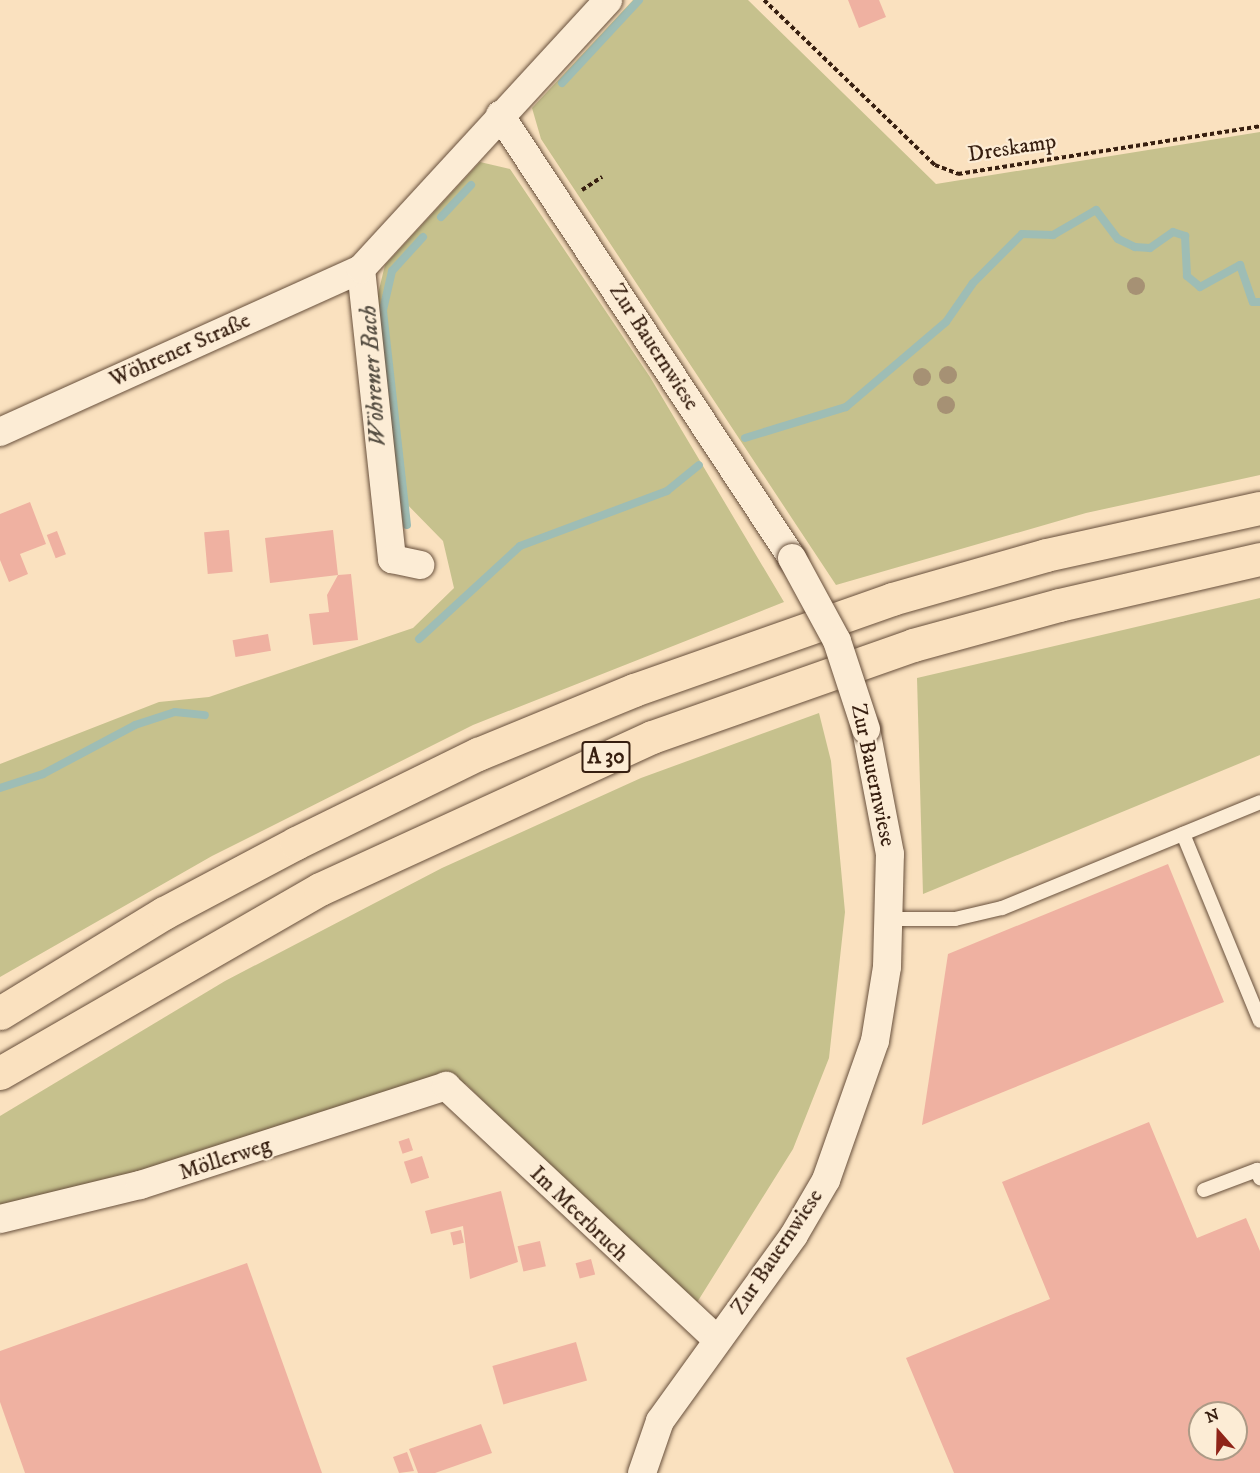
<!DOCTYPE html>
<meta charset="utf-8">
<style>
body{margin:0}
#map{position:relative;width:1260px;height:1473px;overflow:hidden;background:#fae1bf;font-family:"IM FELL DW Pica",serif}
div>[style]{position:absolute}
.green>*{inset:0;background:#c6c18d}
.stream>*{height:8px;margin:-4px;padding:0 4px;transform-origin:4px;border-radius:4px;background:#9ebdb5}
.building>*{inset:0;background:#efb1a1;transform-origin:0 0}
.path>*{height:4px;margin-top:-2px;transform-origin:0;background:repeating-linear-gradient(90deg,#371f10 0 4.5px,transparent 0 7.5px)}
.roads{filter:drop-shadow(0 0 2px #68503c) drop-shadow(0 0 2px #68503c)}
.lane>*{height:14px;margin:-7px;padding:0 7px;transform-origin:7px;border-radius:7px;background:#fcecd5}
.street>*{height:28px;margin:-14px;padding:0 14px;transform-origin:14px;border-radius:14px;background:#fcecd5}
.highway>*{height:33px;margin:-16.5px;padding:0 16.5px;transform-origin:16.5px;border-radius:16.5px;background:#fae1bf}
.bridges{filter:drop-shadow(0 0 2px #68503c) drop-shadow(0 0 2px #68503c)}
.street-bridge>*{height:28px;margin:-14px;padding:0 14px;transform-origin:14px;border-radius:14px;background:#fcecd5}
.trees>*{width:18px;height:18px;margin:-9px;border-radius:50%;background:#a69174}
span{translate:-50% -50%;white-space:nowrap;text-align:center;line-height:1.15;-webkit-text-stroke:4.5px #fcecd5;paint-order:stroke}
.shield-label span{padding:2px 4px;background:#fcecd5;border:2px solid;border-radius:4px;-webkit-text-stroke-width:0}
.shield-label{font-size:21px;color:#371f10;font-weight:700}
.street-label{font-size:22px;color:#371f10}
.water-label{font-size:24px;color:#564e42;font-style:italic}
.north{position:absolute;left:1188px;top:1401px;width:60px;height:60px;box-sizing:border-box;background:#fcecd5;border:2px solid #ad9a86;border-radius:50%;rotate:340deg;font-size:16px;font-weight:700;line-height:24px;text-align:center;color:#371f10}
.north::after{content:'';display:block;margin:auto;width:21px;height:27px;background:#8f2418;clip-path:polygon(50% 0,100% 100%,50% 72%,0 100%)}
</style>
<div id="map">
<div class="green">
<div style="clip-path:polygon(633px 0,748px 0,936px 184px,1260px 132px,1260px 475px,1086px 513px,836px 585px,541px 139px,532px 108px)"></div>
<div style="clip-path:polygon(480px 162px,510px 169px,650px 377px,784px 602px,473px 725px,212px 856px,0 977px,0 764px,159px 702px,209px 697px,413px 628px,454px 588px,443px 541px,397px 494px,375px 306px,385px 265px)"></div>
<div style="clip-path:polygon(1260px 598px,1260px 755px,923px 894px,917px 678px)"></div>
<div style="clip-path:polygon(819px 713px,831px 761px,845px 912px,829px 1058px,793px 1149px,696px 1304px,606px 1224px,466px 1084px,0 1227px,0 1116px,225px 981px,442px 868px,641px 778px)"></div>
</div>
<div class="stream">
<div style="left:562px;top:83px;width:113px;rotate:-47.1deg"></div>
<div style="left:441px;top:217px;width:44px;rotate:-46.8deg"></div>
<div style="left:745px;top:438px;width:106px;rotate:-17.1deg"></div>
<div style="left:846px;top:407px;width:131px;rotate:-40.4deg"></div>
<div style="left:946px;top:322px;width:47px;rotate:-55.3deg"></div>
<div style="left:973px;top:283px;width:69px;rotate:-45deg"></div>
<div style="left:1022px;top:234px;width:31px;rotate:2deg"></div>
<div style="left:1053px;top:235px;width:50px;rotate:-30.2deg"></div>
<div style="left:1096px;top:210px;width:36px;rotate:53deg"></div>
<div style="left:1118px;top:239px;width:19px;rotate:25deg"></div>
<div style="left:1135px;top:247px;width:15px;rotate:4deg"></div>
<div style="left:1150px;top:248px;width:28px;rotate:-35deg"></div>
<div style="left:1173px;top:232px;width:13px;rotate:18deg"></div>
<div style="left:1185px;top:236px;width:40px;rotate:87.1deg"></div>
<div style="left:1187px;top:276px;width:17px;rotate:40deg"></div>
<div style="left:1200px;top:287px;width:46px;rotate:-28.8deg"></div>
<div style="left:1240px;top:265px;width:39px;rotate:71deg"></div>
<div style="left:1253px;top:302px;width:7px"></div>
<div style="left:407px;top:525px;width:216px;rotate:-96.4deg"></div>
<div style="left:383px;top:310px;width:40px;rotate:-77deg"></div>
<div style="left:392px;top:271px;width:46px;rotate:-47.6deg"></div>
<div style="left:419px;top:639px;width:137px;rotate:-42.6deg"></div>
<div style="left:520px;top:546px;width:157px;rotate:-20.5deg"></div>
<div style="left:667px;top:491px;width:41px;rotate:-39.1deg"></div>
<div style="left:0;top:788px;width:45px;rotate:-18deg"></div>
<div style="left:43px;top:774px;width:104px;rotate:-28deg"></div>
<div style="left:135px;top:725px;width:42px;rotate:-18deg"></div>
<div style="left:175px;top:712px;width:30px;rotate:6deg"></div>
</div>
<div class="building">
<div style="clip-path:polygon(848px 0,879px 0,886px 17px,859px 28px)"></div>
<div style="clip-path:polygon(30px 502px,46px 544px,20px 554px,28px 574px,9px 582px,0 560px,0 514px)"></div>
<div style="left:229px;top:530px;width:42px;height:25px;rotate:85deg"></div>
<div style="clip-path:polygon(333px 530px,338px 575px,351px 574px,358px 640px,313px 645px,309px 614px,329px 612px,327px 595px,338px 575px,270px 583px,265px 538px)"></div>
<div style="left:57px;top:531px;width:25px;height:11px;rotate:69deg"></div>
<div style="left:268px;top:634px;width:17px;height:36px;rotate:80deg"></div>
<div style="clip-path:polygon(1168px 864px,1224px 1002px,922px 1125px,948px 954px)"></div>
<div style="clip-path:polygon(evenodd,1149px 1122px,1197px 1238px,1246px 1218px,1260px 1251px,1260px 1473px,954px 1473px,906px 1358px,1050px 1299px,1002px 1182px,1149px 1122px,1200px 1413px,1236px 1413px,1236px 1449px,1200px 1449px,1200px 1413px)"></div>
<div style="left:409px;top:1138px;width:13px;height:11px;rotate:72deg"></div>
<div style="left:422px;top:1156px;width:23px;height:19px;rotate:72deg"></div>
<div style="clip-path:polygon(501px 1191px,518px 1262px,470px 1279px,463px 1226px,431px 1234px,425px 1211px)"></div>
<div style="left:461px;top:1230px;width:13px;height:11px;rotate:77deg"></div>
<div style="left:540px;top:1241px;width:26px;height:23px;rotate:77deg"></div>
<div style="left:591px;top:1259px;width:16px;height:16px;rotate:75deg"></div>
<div style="clip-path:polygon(247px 1263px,322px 1473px,25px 1473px,0 1402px,0 1351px)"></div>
<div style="left:576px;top:1342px;width:40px;height:87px;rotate:74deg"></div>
<div style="clip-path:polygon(481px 1424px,492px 1453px,435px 1473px,418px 1473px,409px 1449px)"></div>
<div style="clip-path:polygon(407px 1452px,414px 1471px,399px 1473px,393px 1457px)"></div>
</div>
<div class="path">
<div style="left:764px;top:0;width:238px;rotate:44deg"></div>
<div style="left:935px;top:165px;width:25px;rotate:21deg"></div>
<div style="left:958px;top:174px;width:306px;rotate:-9deg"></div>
<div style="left:582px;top:190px;width:24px;rotate:-33deg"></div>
</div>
<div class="roads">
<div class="lane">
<div style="left:1183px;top:834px;width:202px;rotate:67.6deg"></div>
<div style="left:891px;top:919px;width:64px"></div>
<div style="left:955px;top:919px;width:48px;rotate:-13.2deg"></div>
<div style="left:1002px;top:908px;width:279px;rotate:-22.3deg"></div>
<div style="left:1204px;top:1190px;width:57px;rotate:-20.7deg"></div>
<div style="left:1257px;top:1170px;width:9px;rotate:69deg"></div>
</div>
<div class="street">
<div style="left:500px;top:115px;width:531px;rotate:56.61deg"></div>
<div style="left:361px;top:269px;width:292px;rotate:83.9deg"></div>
<div style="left:392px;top:559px;width:29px;rotate:12deg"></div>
<div style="left:0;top:432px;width:396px;rotate:-24.3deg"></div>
<div style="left:361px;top:269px;width:365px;rotate:-47.4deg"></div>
<div style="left:0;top:1219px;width:144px;rotate:-13.7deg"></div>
<div style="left:140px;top:1185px;width:322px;rotate:-17.9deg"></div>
<div style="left:446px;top:1086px;width:370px;rotate:43.1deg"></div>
<div style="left:642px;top:1473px;width:55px;rotate:-70.9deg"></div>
<div style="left:660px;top:1421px;width:229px;rotate:-54.2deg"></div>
<div style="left:794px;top:1235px;width:64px;rotate:-59.8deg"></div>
<div style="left:826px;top:1180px;width:147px;rotate:-70.6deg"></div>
<div style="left:875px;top:1041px;width:75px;rotate:-80.8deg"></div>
<div style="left:887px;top:967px;width:113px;rotate:-88.5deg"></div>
<div style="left:890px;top:854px;width:127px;rotate:-100.9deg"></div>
</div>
<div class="highway">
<div style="left:0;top:1013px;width:192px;rotate:-31.4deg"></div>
<div style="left:164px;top:913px;width:149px;rotate:-27.9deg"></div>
<div style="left:296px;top:843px;width:203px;rotate:-26.1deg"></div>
<div style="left:478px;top:754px;width:169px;rotate:-22.3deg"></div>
<div style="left:634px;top:690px;width:274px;rotate:-19.4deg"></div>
<div style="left:892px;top:599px;width:160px;rotate:-15.9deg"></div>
<div style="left:1046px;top:555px;width:219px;rotate:-12.4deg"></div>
<div style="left:0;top:1073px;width:369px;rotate:-29.9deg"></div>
<div style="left:320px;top:889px;width:365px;rotate:-24.6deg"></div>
<div style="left:652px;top:737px;width:277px;rotate:-19.4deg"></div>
<div style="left:913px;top:645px;width:151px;rotate:-15.3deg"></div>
<div style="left:1059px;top:605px;width:206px;rotate:-12.9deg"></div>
</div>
</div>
<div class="bridges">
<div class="street-bridge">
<div style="left:792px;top:558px;width:94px;rotate:61.5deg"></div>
<div style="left:837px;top:641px;width:93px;rotate:71.8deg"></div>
</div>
</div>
<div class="trees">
<div style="left:1136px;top:286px"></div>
<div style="left:948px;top:375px"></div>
<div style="left:922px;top:377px"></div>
<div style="left:946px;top:405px"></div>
</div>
<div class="shield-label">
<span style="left:606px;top:757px">A 30</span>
</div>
<div class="street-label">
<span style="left:1012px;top:148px;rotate:-9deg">Dreskamp</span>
<span style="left:654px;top:347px;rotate:57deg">Zur Bauernwiese</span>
<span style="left:180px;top:350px;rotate:-24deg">Wöhrener Straße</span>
<span style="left:873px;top:775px;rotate:78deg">Zur Bauernwiese</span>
<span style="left:225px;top:1159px;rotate:-18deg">Möllerweg</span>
<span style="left:579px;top:1214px;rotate:44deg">Im Meerbruch</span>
<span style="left:777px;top:1252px;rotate:-56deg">Zur Bauernwiese</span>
</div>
<div class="water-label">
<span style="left:374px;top:376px;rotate:-94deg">Wöhrener Bach</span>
</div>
<div class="north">N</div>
</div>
